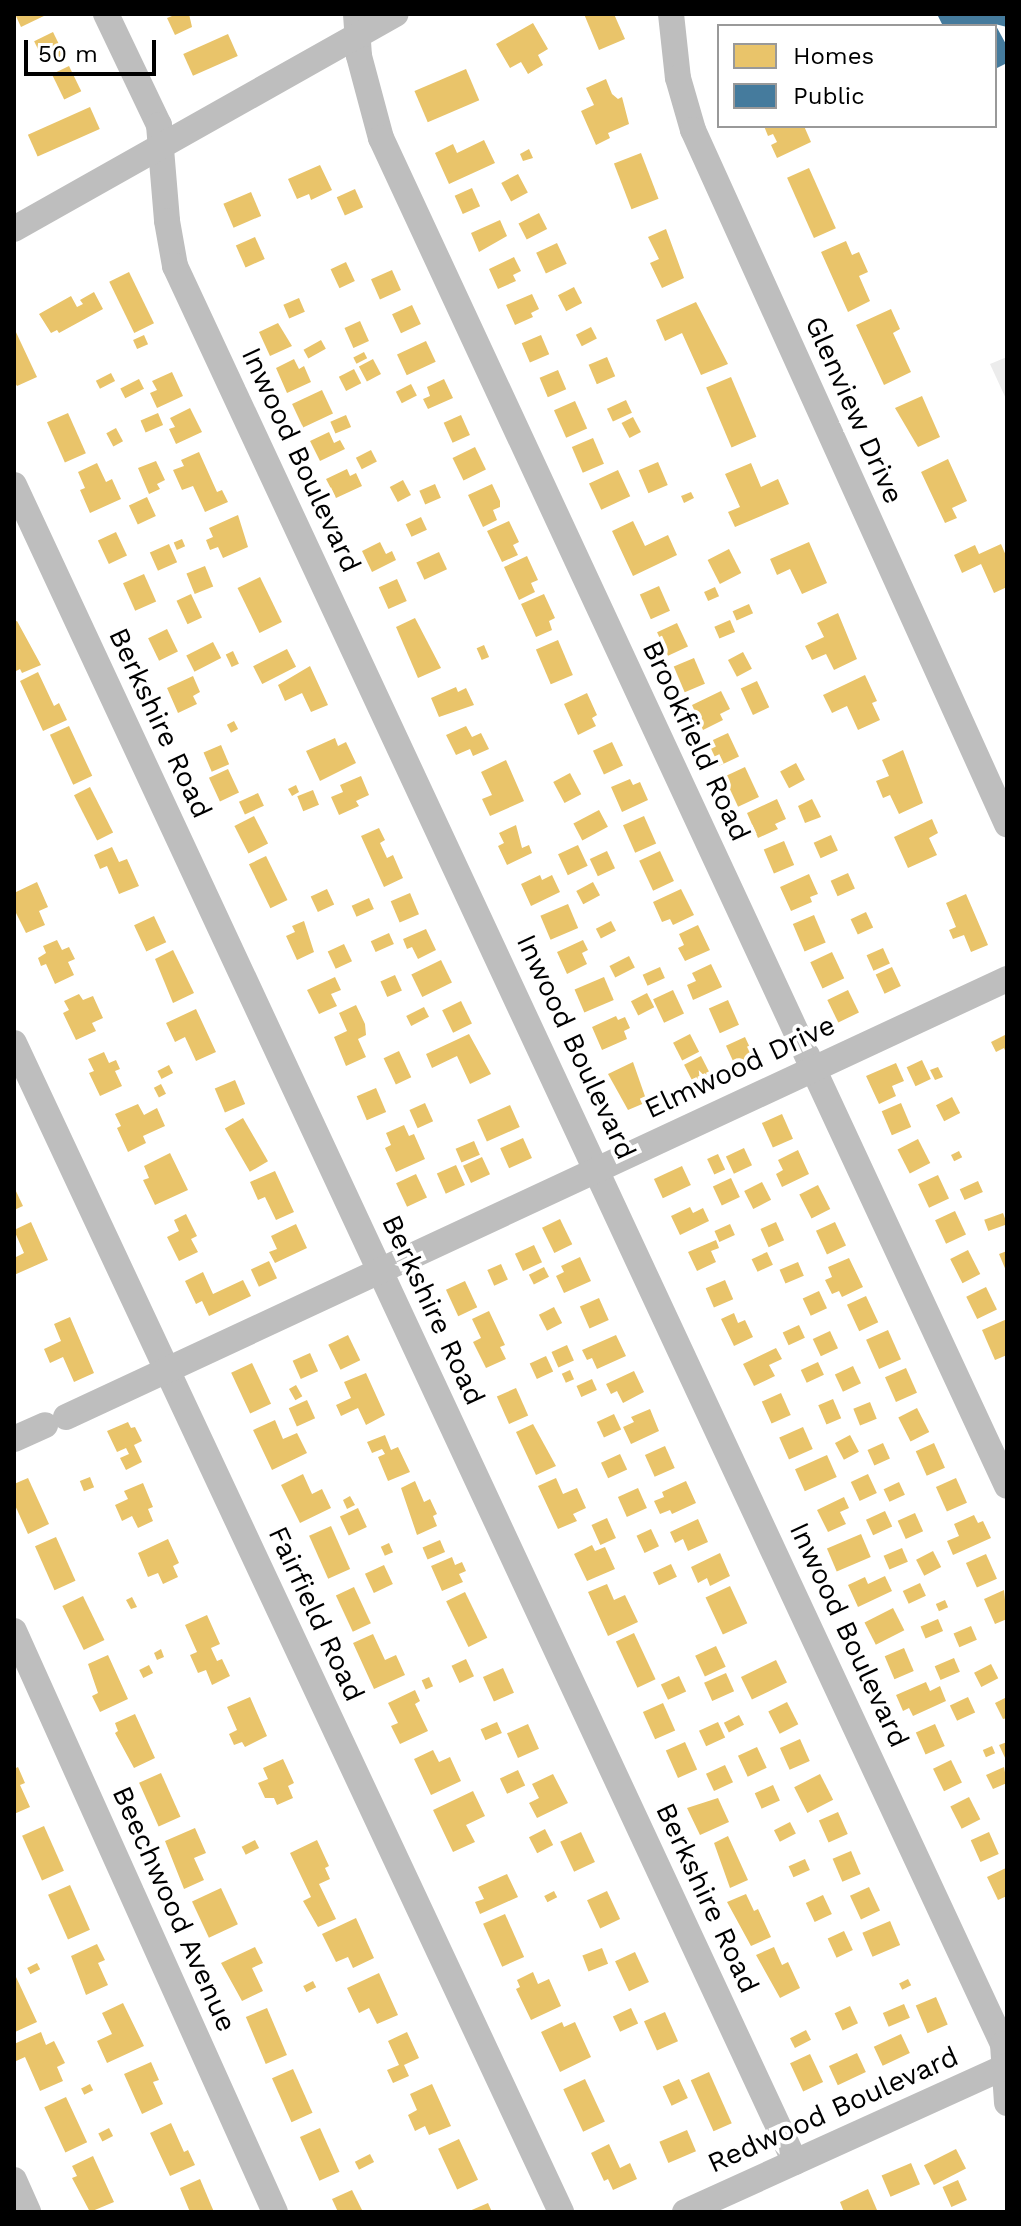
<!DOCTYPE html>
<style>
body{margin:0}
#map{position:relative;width:1021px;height:2226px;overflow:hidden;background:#fff;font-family:"Work Sans",sans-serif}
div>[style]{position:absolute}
.green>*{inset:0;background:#ececec}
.homes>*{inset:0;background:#e9c46a;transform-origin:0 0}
.public>*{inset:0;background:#457b9d}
.minor>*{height:26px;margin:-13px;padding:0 13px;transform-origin:13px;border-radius:13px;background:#bebebe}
span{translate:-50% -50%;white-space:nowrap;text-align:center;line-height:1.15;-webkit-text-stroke:8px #fff;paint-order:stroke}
.street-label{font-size:28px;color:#000}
.frame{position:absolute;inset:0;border:16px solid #000;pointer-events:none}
.legend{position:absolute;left:717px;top:24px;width:280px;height:104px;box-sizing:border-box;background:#fff;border:2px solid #999;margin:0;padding:10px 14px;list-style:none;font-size:24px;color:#000}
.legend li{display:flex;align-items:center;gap:16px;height:40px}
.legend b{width:40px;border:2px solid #999}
.scale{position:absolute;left:24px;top:40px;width:132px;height:36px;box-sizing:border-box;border:4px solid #000;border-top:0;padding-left:10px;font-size:24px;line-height:28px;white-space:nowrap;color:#000;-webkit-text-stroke:6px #fff;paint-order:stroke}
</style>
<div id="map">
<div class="green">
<div style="clip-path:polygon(1007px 357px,1007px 401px,990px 364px)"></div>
</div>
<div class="homes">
<div style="clip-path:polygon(15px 14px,48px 14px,21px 27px)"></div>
<div style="clip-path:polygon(177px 14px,189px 14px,192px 27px,175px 35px,167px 18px)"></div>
<div style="clip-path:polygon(584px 14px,614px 14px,625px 39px,599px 50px)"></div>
<div style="clip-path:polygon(533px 23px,548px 49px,538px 55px,543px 65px,528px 74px,521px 62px,510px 68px,496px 44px)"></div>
<div style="left:53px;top:32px;width:25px;height:21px;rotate:64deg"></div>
<div style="left:228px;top:34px;width:24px;height:49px;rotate:66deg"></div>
<div style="left:69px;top:66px;width:28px;height:19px;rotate:64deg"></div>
<div style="left:466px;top:69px;width:34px;height:56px;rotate:67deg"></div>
<div style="clip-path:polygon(606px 79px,612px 94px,618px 99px,622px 97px,629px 124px,608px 133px,610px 138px,596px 145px,581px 111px,594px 105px,586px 88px)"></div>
<div style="left:90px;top:107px;width:24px;height:68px;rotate:66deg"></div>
<div style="clip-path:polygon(764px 126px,804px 126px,811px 142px,777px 158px,771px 145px,777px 142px,773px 134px,768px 136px)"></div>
<div style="clip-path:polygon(484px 140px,495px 163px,449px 184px,435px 153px,453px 144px,457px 153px)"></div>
<div style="clip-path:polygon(529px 149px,533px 158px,523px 161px,520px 154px)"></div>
<div style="left:641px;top:153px;width:49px;height:29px;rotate:69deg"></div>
<div style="clip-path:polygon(320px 165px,332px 190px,311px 200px,309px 194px,297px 199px,288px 179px)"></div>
<div style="left:809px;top:168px;width:66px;height:24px;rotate:66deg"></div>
<div style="left:518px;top:174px;width:21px;height:19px;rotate:62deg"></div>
<div style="left:472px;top:188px;width:20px;height:19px;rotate:66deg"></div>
<div style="left:355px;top:189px;width:20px;height:20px;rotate:66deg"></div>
<div style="left:251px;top:192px;width:26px;height:30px;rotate:67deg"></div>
<div style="left:539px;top:213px;width:18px;height:23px;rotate:63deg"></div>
<div style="clip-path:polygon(500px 220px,507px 236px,479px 252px,471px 233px)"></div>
<div style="clip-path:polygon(666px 229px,684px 278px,662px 288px,650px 263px,659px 259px,648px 237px)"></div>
<div style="left:255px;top:237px;width:24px;height:21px;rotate:66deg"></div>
<div style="clip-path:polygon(846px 241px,852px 255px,859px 252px,868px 272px,859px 276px,870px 301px,848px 312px,821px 252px)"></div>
<div style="left:557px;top:243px;width:23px;height:23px;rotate:65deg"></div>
<div style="clip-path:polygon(514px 257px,521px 271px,513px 275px,516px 281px,498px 289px,489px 269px)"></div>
<div style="left:346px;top:262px;width:21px;height:17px;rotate:65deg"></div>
<div style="left:392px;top:270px;width:22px;height:23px;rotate:66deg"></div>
<div style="left:129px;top:272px;width:57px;height:22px;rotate:64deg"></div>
<div style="left:574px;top:287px;width:18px;height:18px;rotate:63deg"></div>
<div style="clip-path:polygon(94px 292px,103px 309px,59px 333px,57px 330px,51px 333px,39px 314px,71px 296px,77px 307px,83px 304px,80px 300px)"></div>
<div style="clip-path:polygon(532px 294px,539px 309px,531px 313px,533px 317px,515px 325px,506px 305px)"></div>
<div style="left:299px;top:298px;width:15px;height:17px;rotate:67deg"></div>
<div style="clip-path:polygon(696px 302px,728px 364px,701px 375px,682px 333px,665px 341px,656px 320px)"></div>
<div style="left:412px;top:305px;width:21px;height:22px;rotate:65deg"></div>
<div style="clip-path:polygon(891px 309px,900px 329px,893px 333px,911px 372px,884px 385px,856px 325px)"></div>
<div style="left:360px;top:321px;width:22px;height:17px;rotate:66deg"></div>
<div style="clip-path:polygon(278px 323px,292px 346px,270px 356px,259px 332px)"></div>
<div style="left:591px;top:327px;width:13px;height:17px;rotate:63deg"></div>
<div style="clip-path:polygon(14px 328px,37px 377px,17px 386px,14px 381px)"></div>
<div style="left:144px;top:335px;width:10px;height:12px;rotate:66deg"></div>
<div style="left:541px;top:335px;width:21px;height:21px;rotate:67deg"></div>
<div style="left:321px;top:340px;width:10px;height:20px;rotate:61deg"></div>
<div style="left:426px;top:341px;width:23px;height:32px;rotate:65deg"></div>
<div style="left:364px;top:352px;width:7px;height:12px;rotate:63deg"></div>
<div style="left:607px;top:357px;width:21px;height:20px;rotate:67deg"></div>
<div style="clip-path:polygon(294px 359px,299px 369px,304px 366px,311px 382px,287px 393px,276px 368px)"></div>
<div style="left:373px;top:359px;width:17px;height:16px;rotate:62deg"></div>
<div style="left:354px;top:369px;width:16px;height:17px;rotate:63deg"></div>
<div style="left:558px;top:370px;width:21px;height:20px;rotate:67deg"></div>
<div style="clip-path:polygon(172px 372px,183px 396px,157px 408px,150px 393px,157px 390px,152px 381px)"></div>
<div style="left:111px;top:373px;width:9px;height:17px;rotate:63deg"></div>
<div style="left:731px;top:377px;width:65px;height:27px;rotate:67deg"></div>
<div style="left:139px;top:379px;width:11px;height:21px;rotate:63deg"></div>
<div style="clip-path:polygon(444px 379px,453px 398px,428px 409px,423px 399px,430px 396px,427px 387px)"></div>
<div style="left:411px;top:384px;width:13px;height:17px;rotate:63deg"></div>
<div style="left:322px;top:390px;width:26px;height:33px;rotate:65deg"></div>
<div style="clip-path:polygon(922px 396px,940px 437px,918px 447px,895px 408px)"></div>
<div style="left:626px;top:400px;width:14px;height:21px;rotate:65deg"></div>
<div style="left:575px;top:401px;width:30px;height:23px;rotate:66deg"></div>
<div style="clip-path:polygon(190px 408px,202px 432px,176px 444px,169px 429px,175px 427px,170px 418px)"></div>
<div style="left:68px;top:413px;width:44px;height:23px;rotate:66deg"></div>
<div style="left:158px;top:413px;width:13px;height:19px;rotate:67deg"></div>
<div style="left:346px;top:415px;width:13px;height:17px;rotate:67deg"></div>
<div style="left:461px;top:415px;width:22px;height:19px;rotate:66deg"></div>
<div style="left:633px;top:417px;width:17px;height:13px;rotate:62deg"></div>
<div style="left:116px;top:428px;width:15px;height:11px;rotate:62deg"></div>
<div style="clip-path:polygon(329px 432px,334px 443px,340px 440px,345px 449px,320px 461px,310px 441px)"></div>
<div style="left:593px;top:438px;width:28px;height:23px;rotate:67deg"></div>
<div style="left:475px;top:447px;width:25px;height:25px;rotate:64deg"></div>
<div style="left:371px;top:450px;width:13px;height:17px;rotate:63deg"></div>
<div style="clip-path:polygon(199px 452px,217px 492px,222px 490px,228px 502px,205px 512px,193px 486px,182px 490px,173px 470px,184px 466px,181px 460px)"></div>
<div style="clip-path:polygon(948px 459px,967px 501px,952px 508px,957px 518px,945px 523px,921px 472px)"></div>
<div style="clip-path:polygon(156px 461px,165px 480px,157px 484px,160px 489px,149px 494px,138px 468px)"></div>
<div style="left:658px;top:462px;width:25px;height:21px;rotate:67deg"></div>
<div style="clip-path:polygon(97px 463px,106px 482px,112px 479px,121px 499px,90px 513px,80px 490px,85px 488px,78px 472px)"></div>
<div style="clip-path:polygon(751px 463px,761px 487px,778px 479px,789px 504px,735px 527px,728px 512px,740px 507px,725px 474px)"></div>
<div style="clip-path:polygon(347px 469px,350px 476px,356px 473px,362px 486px,336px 498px,326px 479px)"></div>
<div style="left:618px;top:470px;width:29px;height:32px;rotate:65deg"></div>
<div style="left:403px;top:480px;width:17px;height:15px;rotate:62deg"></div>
<div style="left:435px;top:484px;width:15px;height:17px;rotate:67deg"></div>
<div style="clip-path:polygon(492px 484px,500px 501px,500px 507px,493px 510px,497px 520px,483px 527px,468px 495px)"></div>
<div style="clip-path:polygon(691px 492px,694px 498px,684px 503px,681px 496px)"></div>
<div style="left:147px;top:497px;width:21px;height:20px;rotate:65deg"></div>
<div style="clip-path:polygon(238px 515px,248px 547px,223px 558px,218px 547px,210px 550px,206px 540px,213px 537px,209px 528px)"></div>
<div style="left:421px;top:517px;width:14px;height:17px;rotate:65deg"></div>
<div style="clip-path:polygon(509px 521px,519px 542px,513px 545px,518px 555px,502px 562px,487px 531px)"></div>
<div style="clip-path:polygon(633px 521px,645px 546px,668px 535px,677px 555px,633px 576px,612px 531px)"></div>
<div style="left:116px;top:532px;width:26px;height:20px;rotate:65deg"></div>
<div style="left:182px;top:539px;width:8px;height:9px;rotate:67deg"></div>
<div style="clip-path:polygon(380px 542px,386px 554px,392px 551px,396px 560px,372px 572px,362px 551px)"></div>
<div style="clip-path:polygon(809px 542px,827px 583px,802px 594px,790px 569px,777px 575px,770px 559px)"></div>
<div style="left:169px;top:544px;width:20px;height:21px;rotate:66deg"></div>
<div style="clip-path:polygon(1001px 544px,1007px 558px,1007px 587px,994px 593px,981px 564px,962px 573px,954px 555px,975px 545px,979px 554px)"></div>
<div style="left:729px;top:549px;width:27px;height:24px;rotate:63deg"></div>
<div style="left:439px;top:552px;width:19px;height:25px;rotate:65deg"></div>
<div style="clip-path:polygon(527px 556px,538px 580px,531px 583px,535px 592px,519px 600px,504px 567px)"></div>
<div style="left:205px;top:566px;width:22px;height:20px;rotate:68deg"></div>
<div style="left:144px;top:574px;width:30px;height:23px;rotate:66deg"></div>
<div style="left:260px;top:577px;width:50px;height:25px;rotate:64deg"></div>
<div style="left:397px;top:579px;width:24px;height:20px;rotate:66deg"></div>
<div style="left:659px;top:586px;width:27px;height:21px;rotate:66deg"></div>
<div style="left:715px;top:587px;width:10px;height:12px;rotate:66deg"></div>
<div style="left:191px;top:594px;width:26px;height:16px;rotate:65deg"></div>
<div style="clip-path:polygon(544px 594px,555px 618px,549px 621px,552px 630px,536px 637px,521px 604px)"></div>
<div style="left:749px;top:604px;width:10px;height:18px;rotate:66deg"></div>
<div style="clip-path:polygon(838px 613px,857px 659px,834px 670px,826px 654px,812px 660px,805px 646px,824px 637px,817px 623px)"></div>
<div style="clip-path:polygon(415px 618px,441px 668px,418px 678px,396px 627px)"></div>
<div style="left:730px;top:620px;width:13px;height:17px;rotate:67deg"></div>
<div style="clip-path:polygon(17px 621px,41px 665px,22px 673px,20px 669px,14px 672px,14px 622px)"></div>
<div style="left:677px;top:623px;width:26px;height:22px;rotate:65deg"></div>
<div style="left:167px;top:629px;width:25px;height:21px;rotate:64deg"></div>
<div style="left:558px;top:640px;width:38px;height:24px;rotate:67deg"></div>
<div style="left:213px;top:642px;width:18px;height:30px;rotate:63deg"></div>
<div style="left:484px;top:645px;width:13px;height:8px;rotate:67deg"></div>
<div style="left:287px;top:649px;width:20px;height:38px;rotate:63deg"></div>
<div style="left:233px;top:651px;width:14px;height:8px;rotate:65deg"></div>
<div style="left:743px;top:652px;width:19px;height:17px;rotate:62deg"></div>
<div style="left:694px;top:658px;width:28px;height:22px;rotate:67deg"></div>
<div style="clip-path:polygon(310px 666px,328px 705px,311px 712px,302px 693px,285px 701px,278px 685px)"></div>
<div style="clip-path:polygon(38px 672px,54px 706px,59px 703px,67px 720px,43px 731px,20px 681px)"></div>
<div style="clip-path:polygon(865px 675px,877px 701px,872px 703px,880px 720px,858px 730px,847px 706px,832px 713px,823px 695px)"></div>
<div style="clip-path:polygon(193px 676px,200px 692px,193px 696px,197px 704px,178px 713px,167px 688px)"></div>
<div style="left:757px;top:681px;width:29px;height:18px;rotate:65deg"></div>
<div style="clip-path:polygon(456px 687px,458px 692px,466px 688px,474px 705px,439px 717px,431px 698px)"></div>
<div style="clip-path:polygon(721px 691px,730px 709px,720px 714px,723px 720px,703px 730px,692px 705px)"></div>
<div style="clip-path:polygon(587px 693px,597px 715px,592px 718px,596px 726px,578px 735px,564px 704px)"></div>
<div style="left:234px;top:721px;width:9px;height:8px;rotate:63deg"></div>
<div style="left:69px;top:726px;width:55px;height:21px;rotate:65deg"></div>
<div style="clip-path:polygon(466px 726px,472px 737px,481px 733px,489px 749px,473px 756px,470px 749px,456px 755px,446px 735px)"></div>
<div style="left:728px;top:733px;width:26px;height:22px;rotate:65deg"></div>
<div style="clip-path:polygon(335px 738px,338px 746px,346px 742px,356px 763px,320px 781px,306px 751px)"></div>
<div style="left:612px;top:742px;width:26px;height:21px;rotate:65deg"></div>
<div style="left:221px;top:745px;width:21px;height:19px;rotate:67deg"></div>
<div style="clip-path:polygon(903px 750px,923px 803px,899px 814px,890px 795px,883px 798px,876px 781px,889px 776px,882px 760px)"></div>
<div style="clip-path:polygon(506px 760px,524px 801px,490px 816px,482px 799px,492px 795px,481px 772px)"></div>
<div style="left:796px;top:763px;width:19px;height:18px;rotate:62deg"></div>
<div style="left:745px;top:767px;width:33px;height:23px;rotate:65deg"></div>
<div style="left:228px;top:769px;width:26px;height:21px;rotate:65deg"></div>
<div style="left:570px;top:773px;width:24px;height:19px;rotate:62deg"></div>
<div style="clip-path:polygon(361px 776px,369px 795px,356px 801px,359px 806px,339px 815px,331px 797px,343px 792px,340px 785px)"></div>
<div style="clip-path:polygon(630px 779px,633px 785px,640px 782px,648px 800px,622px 812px,611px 787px)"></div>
<div style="clip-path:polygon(296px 785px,299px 792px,292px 796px,288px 789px)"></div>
<div style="left:90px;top:787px;width:51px;height:18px;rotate:63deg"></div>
<div style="left:313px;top:790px;width:16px;height:17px;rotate:68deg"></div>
<div style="left:258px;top:793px;width:14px;height:21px;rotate:65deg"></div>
<div style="clip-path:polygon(777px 799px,786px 819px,775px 824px,778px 829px,758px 838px,747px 813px)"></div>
<div style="clip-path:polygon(812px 799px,821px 817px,805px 823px,798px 806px)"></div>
<div style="left:599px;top:810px;width:19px;height:29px;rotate:62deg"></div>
<div style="left:254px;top:816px;width:31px;height:22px;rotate:63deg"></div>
<div style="left:644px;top:816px;width:30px;height:23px;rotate:66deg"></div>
<div style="clip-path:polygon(932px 819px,938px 833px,929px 838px,937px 855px,908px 868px,894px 837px)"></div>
<div style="clip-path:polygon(516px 825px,522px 848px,529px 845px,532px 853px,507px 865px,498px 846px,504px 843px,499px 833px)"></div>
<div style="clip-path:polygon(379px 828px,385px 840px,380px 843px,387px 858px,393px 855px,403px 878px,384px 887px,361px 836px)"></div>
<div style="left:831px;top:835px;width:17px;height:19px;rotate:66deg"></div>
<div style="left:784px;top:841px;width:26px;height:22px;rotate:67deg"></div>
<div style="left:578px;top:845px;width:23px;height:22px;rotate:65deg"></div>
<div style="clip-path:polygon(112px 847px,119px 862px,127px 859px,139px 886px,119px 894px,107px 866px,100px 869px,94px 855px)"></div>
<div style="left:607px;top:851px;width:19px;height:19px;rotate:65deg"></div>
<div style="left:660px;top:851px;width:33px;height:23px;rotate:65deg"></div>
<div style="left:266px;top:856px;width:49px;height:19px;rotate:64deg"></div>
<div style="left:848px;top:873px;width:17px;height:19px;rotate:66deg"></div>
<div style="clip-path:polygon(809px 874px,818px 894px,810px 897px,812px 902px,791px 911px,780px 887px)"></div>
<div style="clip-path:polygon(540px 875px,542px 880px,552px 875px,560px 892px,531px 906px,521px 884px)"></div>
<div style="clip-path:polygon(37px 882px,48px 907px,39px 911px,45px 925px,26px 933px,14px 909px,14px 893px)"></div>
<div style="left:593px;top:882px;width:15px;height:19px;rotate:62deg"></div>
<div style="left:327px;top:889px;width:17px;height:18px;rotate:65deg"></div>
<div style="clip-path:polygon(681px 889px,694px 915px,673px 925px,670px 919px,662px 922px,653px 902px)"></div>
<div style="left:410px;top:893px;width:23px;height:21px;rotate:67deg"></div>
<div style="clip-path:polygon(966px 894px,988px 945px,971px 952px,964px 935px,953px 939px,949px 930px,956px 927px,946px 903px)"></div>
<div style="left:369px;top:898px;width:12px;height:19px;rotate:66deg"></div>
<div style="left:568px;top:904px;width:26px;height:30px;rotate:67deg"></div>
<div style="left:866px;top:912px;width:17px;height:17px;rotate:65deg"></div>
<div style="left:814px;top:915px;width:30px;height:23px;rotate:67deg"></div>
<div style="left:154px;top:916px;width:29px;height:22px;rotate:65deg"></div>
<div style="clip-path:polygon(304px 921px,314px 952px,297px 960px,286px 936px,295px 932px,292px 926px)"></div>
<div style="left:611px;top:921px;width:11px;height:17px;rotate:63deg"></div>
<div style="clip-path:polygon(698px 925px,710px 950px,685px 961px,678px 948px,684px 945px,679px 934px)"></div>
<div style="clip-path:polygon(426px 929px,436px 950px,418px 959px,412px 947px,407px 949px,403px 939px)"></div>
<div style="left:389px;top:933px;width:12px;height:20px;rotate:66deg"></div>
<div style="clip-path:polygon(57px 940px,62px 950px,69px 947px,75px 959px,68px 962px,74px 975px,55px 984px,46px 964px,41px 966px,38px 958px,46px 953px,43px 946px)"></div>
<div style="clip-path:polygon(583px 940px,588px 950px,582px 953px,587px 964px,567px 974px,557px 952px)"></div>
<div style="left:344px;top:944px;width:19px;height:18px;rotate:65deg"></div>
<div style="left:883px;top:948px;width:17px;height:18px;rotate:66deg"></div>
<div style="clip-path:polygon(173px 950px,194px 993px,173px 1003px,155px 959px)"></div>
<div style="left:832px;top:952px;width:29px;height:24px;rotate:65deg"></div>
<div style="left:629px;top:956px;width:13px;height:22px;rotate:63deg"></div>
<div style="left:441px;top:960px;width:25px;height:33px;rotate:64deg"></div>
<div style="clip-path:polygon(711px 964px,722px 987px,693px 1000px,687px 985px,696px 981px,692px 973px)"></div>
<div style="left:660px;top:967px;width:12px;height:19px;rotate:66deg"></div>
<div style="left:892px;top:967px;width:21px;height:18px;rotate:65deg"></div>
<div style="left:395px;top:975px;width:17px;height:16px;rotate:66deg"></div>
<div style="clip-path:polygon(335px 977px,341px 990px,331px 994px,337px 1006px,319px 1014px,307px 990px)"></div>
<div style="left:604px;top:977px;width:25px;height:32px;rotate:67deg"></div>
<div style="left:673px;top:990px;width:26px;height:22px;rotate:65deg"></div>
<div style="left:848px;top:990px;width:25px;height:23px;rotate:64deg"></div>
<div style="left:647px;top:993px;width:16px;height:18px;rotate:63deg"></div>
<div style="clip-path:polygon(79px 994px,83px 1000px,93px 996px,103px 1018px,92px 1023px,96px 1031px,76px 1040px,63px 1013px,69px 1010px,64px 1001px)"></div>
<div style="left:728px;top:1000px;width:27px;height:21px;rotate:66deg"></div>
<div style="left:461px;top:1001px;width:25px;height:21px;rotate:64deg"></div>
<div style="clip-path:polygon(356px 1005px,365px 1024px,366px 1035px,358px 1039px,366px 1057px,346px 1066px,334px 1037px,347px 1031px,339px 1013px)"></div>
<div style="left:424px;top:1007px;width:11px;height:20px;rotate:63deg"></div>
<div style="clip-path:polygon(196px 1009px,216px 1052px,196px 1061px,185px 1037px,175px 1042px,166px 1023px)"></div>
<div style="clip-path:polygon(616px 1016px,618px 1020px,625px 1017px,630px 1028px,624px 1031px,627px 1039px,602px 1050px,592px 1027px)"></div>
<div style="clip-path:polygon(469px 1034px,491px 1074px,470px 1084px,457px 1056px,432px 1068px,426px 1054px)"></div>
<div style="left:690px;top:1034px;width:20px;height:19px;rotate:63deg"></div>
<div style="clip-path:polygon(1007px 1034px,1007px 1055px,1004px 1048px,996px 1052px,991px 1042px)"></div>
<div style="left:745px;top:1037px;width:26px;height:21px;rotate:65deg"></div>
<div style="left:399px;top:1051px;width:29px;height:17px;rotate:65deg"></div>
<div style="clip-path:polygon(104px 1052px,109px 1063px,116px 1060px,120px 1069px,115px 1071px,122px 1086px,100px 1096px,89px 1073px,94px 1071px,88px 1059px)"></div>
<div style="left:701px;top:1056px;width:20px;height:19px;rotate:63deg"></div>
<div style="left:922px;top:1060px;width:21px;height:17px;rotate:65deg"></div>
<div style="clip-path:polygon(633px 1062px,647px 1102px,628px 1110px,608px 1074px)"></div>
<div style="clip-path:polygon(896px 1063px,904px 1081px,892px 1086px,896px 1096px,879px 1104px,866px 1076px)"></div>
<div style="left:169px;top:1065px;width:9px;height:13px;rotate:63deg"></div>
<div style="clip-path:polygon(938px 1067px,943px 1077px,935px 1080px,930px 1070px)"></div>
<div style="left:235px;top:1080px;width:26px;height:22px;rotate:67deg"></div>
<div style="left:161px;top:1084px;width:11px;height:8px;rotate:63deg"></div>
<div style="left:376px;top:1088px;width:26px;height:21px;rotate:67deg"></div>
<div style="left:952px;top:1097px;width:18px;height:18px;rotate:63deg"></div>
<div style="left:425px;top:1103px;width:20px;height:17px;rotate:66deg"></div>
<div style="left:901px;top:1103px;width:26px;height:21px;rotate:67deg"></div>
<div style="clip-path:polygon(138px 1104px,144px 1115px,157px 1108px,165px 1126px,143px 1136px,146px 1143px,128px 1152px,117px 1128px,121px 1126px,115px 1114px)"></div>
<div style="left:510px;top:1105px;width:24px;height:36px;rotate:66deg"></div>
<div style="left:782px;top:1114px;width:27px;height:22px;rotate:66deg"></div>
<div style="left:243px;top:1118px;width:50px;height:21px;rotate:60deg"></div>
<div style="clip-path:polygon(404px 1125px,409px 1136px,414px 1134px,425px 1159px,396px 1172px,385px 1148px,391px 1145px,386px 1133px)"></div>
<div style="left:523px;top:1138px;width:22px;height:25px;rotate:66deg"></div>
<div style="left:918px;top:1139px;width:27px;height:23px;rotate:63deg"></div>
<div style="left:474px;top:1141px;width:15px;height:20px;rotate:67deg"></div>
<div style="left:744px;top:1148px;width:19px;height:20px;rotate:65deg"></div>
<div style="clip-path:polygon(798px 1150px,809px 1174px,782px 1187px,776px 1174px,783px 1170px,778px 1160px)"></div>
<div style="left:959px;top:1151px;width:7px;height:9px;rotate:63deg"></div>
<div style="clip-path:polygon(170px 1153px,188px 1190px,155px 1205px,143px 1180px,149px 1178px,144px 1166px)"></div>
<div style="left:718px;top:1154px;width:17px;height:12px;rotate:65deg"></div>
<div style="left:482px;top:1157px;width:19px;height:21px;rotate:65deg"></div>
<div style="left:456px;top:1165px;width:22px;height:21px;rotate:66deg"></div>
<div style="left:682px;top:1166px;width:21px;height:31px;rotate:65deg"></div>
<div style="clip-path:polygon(275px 1171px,294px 1212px,276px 1220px,265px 1197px,258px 1200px,250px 1182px)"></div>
<div style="left:416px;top:1174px;width:26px;height:22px;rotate:65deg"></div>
<div style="left:938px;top:1175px;width:26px;height:22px;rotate:65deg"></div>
<div style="left:731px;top:1178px;width:21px;height:20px;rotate:65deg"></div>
<div style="left:978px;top:1181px;width:12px;height:20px;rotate:66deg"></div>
<div style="left:762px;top:1182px;width:20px;height:20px;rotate:63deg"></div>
<div style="left:818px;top:1185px;width:27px;height:21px;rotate:63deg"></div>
<div style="clip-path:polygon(14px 1187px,23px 1206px,14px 1210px)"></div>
<div style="clip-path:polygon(690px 1207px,693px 1213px,703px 1208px,709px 1221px,680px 1235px,671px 1216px)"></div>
<div style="left:955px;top:1211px;width:26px;height:22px;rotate:65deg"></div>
<div style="left:1003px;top:1213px;width:12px;height:20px;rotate:70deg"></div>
<div style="clip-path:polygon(186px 1214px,197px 1236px,191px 1239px,198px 1252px,179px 1261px,167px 1237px,179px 1231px,174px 1220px)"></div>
<div style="left:560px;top:1219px;width:28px;height:20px;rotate:64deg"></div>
<div style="clip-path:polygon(31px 1222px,48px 1260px,14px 1275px,14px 1258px,24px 1253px,14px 1230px)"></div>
<div style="left:776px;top:1222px;width:20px;height:17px;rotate:66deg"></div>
<div style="left:835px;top:1222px;width:26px;height:21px;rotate:65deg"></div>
<div style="clip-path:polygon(296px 1224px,307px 1248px,275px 1263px,269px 1252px,277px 1249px,271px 1236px)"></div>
<div style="left:730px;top:1224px;width:12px;height:17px;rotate:66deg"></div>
<div style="clip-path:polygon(716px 1240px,719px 1248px,711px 1251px,716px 1262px,697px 1271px,688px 1252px)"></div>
<div style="left:534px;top:1245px;width:19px;height:21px;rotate:65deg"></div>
<div style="left:968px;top:1250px;width:27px;height:20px;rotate:63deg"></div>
<div style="clip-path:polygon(1007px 1251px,1007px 1273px,999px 1254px)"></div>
<div style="left:767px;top:1252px;width:14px;height:17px;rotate:65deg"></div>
<div style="clip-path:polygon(580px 1257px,591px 1281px,564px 1293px,556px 1276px,564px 1272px,561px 1266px)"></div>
<div style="clip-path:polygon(849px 1258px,863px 1287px,842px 1297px,839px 1291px,832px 1294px,825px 1280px,832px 1277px,828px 1267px)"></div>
<div style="left:269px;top:1261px;width:19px;height:20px;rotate:65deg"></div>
<div style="left:798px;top:1262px;width:15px;height:20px;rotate:67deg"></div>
<div style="left:501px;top:1264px;width:17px;height:15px;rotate:66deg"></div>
<div style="left:544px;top:1267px;width:11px;height:17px;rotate:63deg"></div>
<div style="clip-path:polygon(203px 1272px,213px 1294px,243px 1280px,251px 1296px,209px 1316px,202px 1301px,196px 1304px,185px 1281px)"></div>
<div style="left:725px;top:1280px;width:21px;height:21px;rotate:67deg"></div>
<div style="left:465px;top:1281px;width:29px;height:21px;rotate:65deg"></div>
<div style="left:986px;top:1287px;width:25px;height:22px;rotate:64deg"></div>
<div style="left:819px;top:1291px;width:19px;height:18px;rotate:65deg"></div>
<div style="left:866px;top:1296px;width:29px;height:21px;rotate:65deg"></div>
<div style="left:599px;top:1298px;width:24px;height:21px;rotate:66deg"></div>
<div style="left:554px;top:1307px;width:18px;height:17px;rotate:63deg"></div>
<div style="clip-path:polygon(489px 1311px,505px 1345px,500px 1347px,506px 1359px,486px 1368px,473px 1342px,481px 1338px,472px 1319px)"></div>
<div style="clip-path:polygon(734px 1313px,738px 1323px,745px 1320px,753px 1337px,734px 1346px,721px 1319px)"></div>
<div style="clip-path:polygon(70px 1317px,94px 1373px,74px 1382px,63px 1357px,50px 1363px,44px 1349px,61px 1341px,54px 1324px)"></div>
<div style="clip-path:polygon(1007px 1319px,1007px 1355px,995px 1360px,982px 1330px)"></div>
<div style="left:799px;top:1325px;width:14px;height:18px;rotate:65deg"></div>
<div style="left:888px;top:1330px;width:32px;height:24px;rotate:66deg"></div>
<div style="left:830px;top:1331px;width:19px;height:19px;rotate:65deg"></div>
<div style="left:348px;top:1335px;width:28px;height:22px;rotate:64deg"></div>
<div style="clip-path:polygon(616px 1335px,626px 1356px,597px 1369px,592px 1358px,587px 1360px,582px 1350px)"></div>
<div style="left:567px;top:1345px;width:17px;height:17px;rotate:66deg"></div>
<div style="clip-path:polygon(776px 1348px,782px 1359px,769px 1365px,775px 1376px,754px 1386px,743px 1364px)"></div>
<div style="left:310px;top:1353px;width:20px;height:19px;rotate:66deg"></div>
<div style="left:546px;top:1356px;width:17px;height:18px;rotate:65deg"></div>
<div style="left:818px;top:1362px;width:14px;height:19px;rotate:65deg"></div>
<div style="left:252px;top:1363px;width:45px;height:23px;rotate:65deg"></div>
<div style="left:853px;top:1366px;width:19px;height:20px;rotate:65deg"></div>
<div style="left:906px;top:1368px;width:27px;height:23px;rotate:66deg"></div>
<div style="left:570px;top:1370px;width:10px;height:9px;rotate:66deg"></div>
<div style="clip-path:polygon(634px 1371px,644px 1392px,623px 1403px,617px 1391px,611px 1394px,606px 1384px)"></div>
<div style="clip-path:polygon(366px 1373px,385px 1415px,366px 1425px,358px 1408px,341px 1416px,336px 1405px,351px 1398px,344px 1382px)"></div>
<div style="left:592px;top:1379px;width:12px;height:17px;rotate:66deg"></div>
<div style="left:296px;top:1385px;width:13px;height:8px;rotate:61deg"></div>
<div style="left:516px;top:1388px;width:30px;height:21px;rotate:66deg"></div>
<div style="left:781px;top:1393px;width:24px;height:21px;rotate:66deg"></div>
<div style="left:833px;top:1399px;width:21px;height:16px;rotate:67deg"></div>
<div style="left:307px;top:1400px;width:20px;height:20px;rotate:66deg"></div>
<div style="left:870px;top:1402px;width:18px;height:18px;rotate:68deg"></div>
<div style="left:917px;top:1408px;width:27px;height:21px;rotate:63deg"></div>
<div style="clip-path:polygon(650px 1409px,659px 1431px,631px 1444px,623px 1427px,634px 1422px,631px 1417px)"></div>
<div style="left:614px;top:1414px;width:17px;height:19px;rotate:65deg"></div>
<div style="clip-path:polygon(275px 1420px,283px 1439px,297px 1433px,307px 1453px,272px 1470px,253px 1430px)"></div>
<div style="clip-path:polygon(128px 1422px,131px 1428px,135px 1427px,142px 1441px,134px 1445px,142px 1462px,126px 1470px,120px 1458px,129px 1454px,126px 1448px,117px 1452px,107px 1431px)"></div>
<div style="clip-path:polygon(533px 1424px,556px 1466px,536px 1475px,516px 1432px)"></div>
<div style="left:803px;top:1427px;width:24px;height:26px;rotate:66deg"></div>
<div style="clip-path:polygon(385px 1435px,391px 1450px,398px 1447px,410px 1472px,388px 1481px,378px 1457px,385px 1454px,382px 1449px,372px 1453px,367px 1442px)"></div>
<div style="left:850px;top:1435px;width:19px;height:17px;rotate:62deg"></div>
<div style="left:883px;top:1443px;width:17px;height:17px;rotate:66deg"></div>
<div style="left:934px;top:1443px;width:27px;height:20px;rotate:66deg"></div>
<div style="left:665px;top:1446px;width:24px;height:22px;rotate:66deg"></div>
<div style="left:620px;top:1454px;width:17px;height:21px;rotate:65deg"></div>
<div style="left:827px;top:1455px;width:24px;height:35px;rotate:66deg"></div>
<div style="clip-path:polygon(303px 1474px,312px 1494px,322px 1489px,331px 1508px,300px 1523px,281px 1485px)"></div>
<div style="left:868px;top:1474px;width:21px;height:19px;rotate:65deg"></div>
<div style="left:90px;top:1477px;width:11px;height:11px;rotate:68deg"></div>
<div style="clip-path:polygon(28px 1478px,49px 1524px,28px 1534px,14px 1503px,14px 1484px)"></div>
<div style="clip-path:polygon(556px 1478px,563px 1494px,577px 1488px,586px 1508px,573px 1514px,577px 1521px,558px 1529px,538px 1486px)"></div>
<div style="left:956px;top:1478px;width:27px;height:22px;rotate:66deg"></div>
<div style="clip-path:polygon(415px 1481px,424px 1502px,430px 1499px,437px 1514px,433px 1516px,437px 1526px,417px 1535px,401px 1488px)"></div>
<div style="clip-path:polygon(686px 1481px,696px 1503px,672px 1514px,670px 1510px,660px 1514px,654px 1501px,664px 1497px,662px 1492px)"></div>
<div style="left:899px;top:1482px;width:14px;height:17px;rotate:65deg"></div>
<div style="clip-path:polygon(143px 1483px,153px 1507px,148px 1509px,153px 1521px,138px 1528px,132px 1516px,122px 1521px,115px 1505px,128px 1499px,124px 1491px)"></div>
<div style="left:638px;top:1488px;width:22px;height:22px;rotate:66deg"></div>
<div style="clip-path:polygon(350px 1496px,355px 1505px,347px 1509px,343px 1500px)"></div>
<div style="clip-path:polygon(844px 1497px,849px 1508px,840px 1512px,846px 1524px,828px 1532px,817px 1510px)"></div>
<div style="left:358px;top:1508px;width:21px;height:20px;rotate:65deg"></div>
<div style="left:885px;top:1511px;width:17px;height:21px;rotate:65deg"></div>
<div style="left:915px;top:1513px;width:20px;height:19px;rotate:66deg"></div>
<div style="clip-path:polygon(974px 1515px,978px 1523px,983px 1521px,991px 1538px,953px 1555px,947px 1541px,959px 1536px,954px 1524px)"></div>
<div style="left:607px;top:1518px;width:22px;height:17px;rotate:66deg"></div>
<div style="clip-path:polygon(698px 1519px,708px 1542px,688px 1551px,683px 1539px,675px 1543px,670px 1532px)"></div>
<div style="left:331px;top:1526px;width:47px;height:24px;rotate:66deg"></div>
<div style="left:651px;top:1529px;width:19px;height:16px;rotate:65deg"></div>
<div style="left:861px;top:1534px;width:25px;height:37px;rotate:67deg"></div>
<div style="left:56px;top:1537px;width:48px;height:23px;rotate:66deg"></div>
<div style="clip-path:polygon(168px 1539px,179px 1563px,173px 1566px,178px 1577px,163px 1584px,158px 1573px,148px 1577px,138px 1553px)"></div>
<div style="left:440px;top:1540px;width:13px;height:19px;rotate:67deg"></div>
<div style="left:389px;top:1543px;width:10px;height:9px;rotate:66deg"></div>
<div style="clip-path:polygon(592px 1545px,595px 1551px,605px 1547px,615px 1569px,587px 1581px,574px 1554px)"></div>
<div style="left:902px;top:1548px;width:15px;height:20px;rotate:67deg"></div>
<div style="left:933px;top:1551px;width:18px;height:19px;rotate:63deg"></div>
<div style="clip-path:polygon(720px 1553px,730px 1576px,710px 1586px,707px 1578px,698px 1583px,691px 1567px)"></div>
<div style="left:986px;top:1554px;width:27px;height:22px;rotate:66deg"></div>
<div style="clip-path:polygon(452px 1557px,455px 1565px,462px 1562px,466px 1571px,459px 1574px,463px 1582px,442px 1591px,431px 1566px)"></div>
<div style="left:671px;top:1564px;width:14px;height:20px;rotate:65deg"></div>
<div style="left:384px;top:1565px;width:21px;height:21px;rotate:65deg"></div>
<div style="clip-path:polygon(885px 1576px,892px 1591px,858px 1607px,848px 1585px,865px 1577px,868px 1584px)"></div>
<div style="left:920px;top:1583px;width:14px;height:19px;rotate:65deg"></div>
<div style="clip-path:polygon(607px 1584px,614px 1600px,625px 1595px,638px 1622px,608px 1636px,588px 1592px)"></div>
<div style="left:730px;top:1586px;width:41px;height:27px;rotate:65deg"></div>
<div style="left:354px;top:1587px;width:40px;height:20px;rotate:65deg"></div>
<div style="clip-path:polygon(1004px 1590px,1007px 1619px,995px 1624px,984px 1599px)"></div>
<div style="left:465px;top:1592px;width:51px;height:21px;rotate:64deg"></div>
<div style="left:83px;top:1596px;width:49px;height:23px;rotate:64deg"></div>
<div style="clip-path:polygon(132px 1597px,137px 1607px,131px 1609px,126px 1600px)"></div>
<div style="left:945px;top:1600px;width:8px;height:10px;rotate:67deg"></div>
<div style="left:893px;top:1608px;width:25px;height:32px;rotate:63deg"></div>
<div style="clip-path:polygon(207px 1615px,220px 1644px,211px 1648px,217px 1661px,222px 1659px,230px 1676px,212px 1685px,206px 1670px,198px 1673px,190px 1655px,197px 1652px,185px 1625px)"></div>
<div style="left:938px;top:1619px;width:13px;height:19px;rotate:67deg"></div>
<div style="left:971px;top:1626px;width:15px;height:19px;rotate:67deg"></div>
<div style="left:634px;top:1633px;width:51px;height:20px;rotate:65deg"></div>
<div style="clip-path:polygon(373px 1634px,385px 1660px,396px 1655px,405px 1675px,374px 1689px,353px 1643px)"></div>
<div style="left:716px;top:1646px;width:23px;height:23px;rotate:65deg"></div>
<div style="left:904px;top:1648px;width:25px;height:21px;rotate:67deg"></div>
<div style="clip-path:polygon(161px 1649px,164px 1657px,157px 1660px,154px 1653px)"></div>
<div style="clip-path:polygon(108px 1655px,128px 1699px,100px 1712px,92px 1696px,98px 1693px,88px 1664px)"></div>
<div style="left:954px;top:1658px;width:15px;height:21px;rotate:67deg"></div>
<div style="left:466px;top:1659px;width:19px;height:16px;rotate:65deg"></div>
<div style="left:776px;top:1660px;width:25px;height:39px;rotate:64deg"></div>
<div style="left:991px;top:1664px;width:16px;height:19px;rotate:63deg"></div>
<div style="left:149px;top:1665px;width:9px;height:11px;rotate:63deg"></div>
<div style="left:503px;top:1668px;width:27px;height:22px;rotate:66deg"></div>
<div style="left:726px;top:1673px;width:20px;height:24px;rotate:66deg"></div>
<div style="left:679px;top:1676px;width:17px;height:20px;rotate:65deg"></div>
<div style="left:429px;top:1677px;width:10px;height:8px;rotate:66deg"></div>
<div style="clip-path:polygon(926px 1682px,930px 1691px,940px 1686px,946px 1701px,913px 1716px,909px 1708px,903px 1711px,896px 1695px)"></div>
<div style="clip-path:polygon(415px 1690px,420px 1701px,415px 1704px,428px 1731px,400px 1744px,391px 1726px,398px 1723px,388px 1703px)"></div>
<div style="clip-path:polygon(250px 1697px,267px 1736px,245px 1747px,242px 1742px,234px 1745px,229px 1734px,237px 1730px,227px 1707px)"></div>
<div style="left:968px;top:1697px;width:17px;height:20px;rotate:65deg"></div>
<div style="clip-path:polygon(1007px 1697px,1007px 1718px,1003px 1719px,995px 1703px)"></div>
<div style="left:787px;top:1702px;width:25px;height:21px;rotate:63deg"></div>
<div style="left:663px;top:1703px;width:30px;height:22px;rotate:66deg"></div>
<div style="clip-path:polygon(135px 1714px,155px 1758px,134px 1768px,115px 1733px,118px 1731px,115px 1723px)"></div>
<div style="left:739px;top:1715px;width:11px;height:17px;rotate:63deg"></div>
<div style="left:497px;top:1722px;width:12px;height:18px;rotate:66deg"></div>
<div style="left:718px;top:1722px;width:17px;height:21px;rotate:65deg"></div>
<div style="left:528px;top:1724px;width:27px;height:23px;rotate:66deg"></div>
<div style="left:935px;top:1724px;width:24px;height:21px;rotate:66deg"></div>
<div style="left:800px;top:1739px;width:24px;height:22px;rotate:66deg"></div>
<div style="left:685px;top:1742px;width:30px;height:21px;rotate:66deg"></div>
<div style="clip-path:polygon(1007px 1742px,1007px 1762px,999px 1745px)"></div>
<div style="left:992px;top:1746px;width:8px;height:10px;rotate:67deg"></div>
<div style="left:757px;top:1747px;width:23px;height:21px;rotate:65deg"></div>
<div style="clip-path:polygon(433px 1750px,439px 1762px,450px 1757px,461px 1781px,431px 1795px,414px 1759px)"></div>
<div style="clip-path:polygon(283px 1759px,294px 1783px,288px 1786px,293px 1798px,277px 1805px,274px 1798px,265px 1798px,258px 1783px,268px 1779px,263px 1768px)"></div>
<div style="left:951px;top:1760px;width:25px;height:20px;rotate:64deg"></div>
<div style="left:725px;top:1765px;width:19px;height:21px;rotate:65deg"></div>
<div style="clip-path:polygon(18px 1767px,25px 1783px,20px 1785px,30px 1807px,14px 1814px,14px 1769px)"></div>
<div style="clip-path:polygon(1004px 1767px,1007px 1783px,993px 1789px,986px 1775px)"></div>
<div style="left:518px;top:1770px;width:17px;height:20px;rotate:65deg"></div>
<div style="left:161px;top:1773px;width:48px;height:24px;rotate:66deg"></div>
<div style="clip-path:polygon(553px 1774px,568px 1803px,537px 1818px,529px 1803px,539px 1798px,532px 1784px)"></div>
<div style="left:820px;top:1774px;width:29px;height:29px;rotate:63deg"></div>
<div style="left:773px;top:1785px;width:17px;height:20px;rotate:66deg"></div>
<div style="clip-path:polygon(473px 1791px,485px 1816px,466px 1825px,475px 1842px,453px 1852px,433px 1810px)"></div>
<div style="left:969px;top:1797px;width:25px;height:21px;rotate:63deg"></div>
<div style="clip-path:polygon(718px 1798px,729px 1822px,700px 1835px,687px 1808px)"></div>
<div style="left:838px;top:1812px;width:24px;height:21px;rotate:66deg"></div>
<div style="left:790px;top:1822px;width:13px;height:18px;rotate:63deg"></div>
<div style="left:44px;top:1826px;width:49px;height:24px;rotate:66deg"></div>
<div style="clip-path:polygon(195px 1828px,206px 1853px,194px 1858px,204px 1880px,184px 1889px,165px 1841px)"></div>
<div style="left:545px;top:1829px;width:18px;height:18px;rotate:63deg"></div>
<div style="left:581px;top:1832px;width:33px;height:23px;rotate:65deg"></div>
<div style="left:989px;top:1832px;width:24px;height:20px;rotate:66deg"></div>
<div style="clip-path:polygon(728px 1836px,748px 1880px,730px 1888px,714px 1843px)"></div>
<div style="left:255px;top:1840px;width:9px;height:15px;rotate:63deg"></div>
<div style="clip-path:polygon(317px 1840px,329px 1866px,325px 1868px,330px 1879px,319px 1884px,336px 1919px,318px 1927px,303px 1901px,311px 1897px,290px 1853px)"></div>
<div style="left:851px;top:1851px;width:25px;height:20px;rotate:67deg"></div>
<div style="left:805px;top:1859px;width:12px;height:18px;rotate:66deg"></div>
<div style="clip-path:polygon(1006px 1868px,1007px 1896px,998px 1900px,987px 1877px)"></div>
<div style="clip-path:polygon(507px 1874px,518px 1897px,480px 1914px,475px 1902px,484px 1899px,478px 1887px)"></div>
<div style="left:70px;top:1885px;width:49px;height:24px;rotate:66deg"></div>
<div style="left:869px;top:1887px;width:26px;height:21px;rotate:65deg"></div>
<div style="left:221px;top:1888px;width:40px;height:32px;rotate:65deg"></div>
<div style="left:554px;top:1891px;width:7px;height:11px;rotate:63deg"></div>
<div style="left:607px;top:1891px;width:31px;height:22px;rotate:65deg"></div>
<div style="clip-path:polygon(746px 1894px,754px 1911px,758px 1909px,771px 1937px,751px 1946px,727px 1902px)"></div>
<div style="left:823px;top:1895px;width:21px;height:19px;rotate:65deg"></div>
<div style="left:505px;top:1914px;width:47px;height:24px;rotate:66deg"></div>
<div style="clip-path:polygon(356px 1918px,374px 1958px,353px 1968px,348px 1957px,336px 1962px,322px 1934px)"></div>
<div style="left:890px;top:1921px;width:26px;height:30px;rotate:67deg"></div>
<div style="left:844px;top:1931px;width:21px;height:18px;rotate:65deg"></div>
<div style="clip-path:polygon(97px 1944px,105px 1960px,98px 1963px,108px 1985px,86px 1995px,71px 1956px)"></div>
<div style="clip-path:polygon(255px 1947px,263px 1963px,252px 1968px,263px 1991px,242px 2001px,221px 1963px)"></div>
<div style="clip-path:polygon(774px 1947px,782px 1965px,788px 1962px,800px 1988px,780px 1998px,756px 1955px)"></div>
<div style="left:602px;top:1948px;width:17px;height:21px;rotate:69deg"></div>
<div style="left:635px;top:1952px;width:33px;height:22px;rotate:65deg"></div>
<div style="left:37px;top:1963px;width:7px;height:11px;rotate:63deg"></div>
<div style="clip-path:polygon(533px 1972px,538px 1984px,549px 1979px,561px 2006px,531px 2020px,516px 1989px,520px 1987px,517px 1980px)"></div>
<div style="clip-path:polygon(379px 1973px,398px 2015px,377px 2024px,369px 2008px,359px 2013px,347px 1988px)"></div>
<div style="clip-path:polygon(16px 1977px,37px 2022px,15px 2032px,14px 1978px)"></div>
<div style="left:908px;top:1979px;width:7px;height:10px;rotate:63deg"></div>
<div style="left:313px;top:1981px;width:7px;height:11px;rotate:63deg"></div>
<div style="left:936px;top:1997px;width:30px;height:22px;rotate:67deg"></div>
<div style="clip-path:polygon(123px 2003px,144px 2046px,107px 2063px,97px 2041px,112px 2034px,102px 2013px)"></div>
<div style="left:904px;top:2004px;width:15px;height:23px;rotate:67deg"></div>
<div style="left:850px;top:2006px;width:19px;height:17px;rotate:65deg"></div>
<div style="left:267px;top:2008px;width:51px;height:23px;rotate:67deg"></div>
<div style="left:631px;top:2008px;width:17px;height:20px;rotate:65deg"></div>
<div style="left:665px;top:2012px;width:32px;height:23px;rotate:66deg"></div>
<div style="clip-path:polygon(562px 2022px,564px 2027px,575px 2022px,591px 2057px,560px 2072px,541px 2032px)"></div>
<div style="left:806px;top:2030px;width:11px;height:18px;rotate:63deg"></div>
<div style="clip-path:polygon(41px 2032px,46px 2045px,54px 2041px,65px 2063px,57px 2067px,63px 2081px,40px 2091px,25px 2057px,14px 2062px,14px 2044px)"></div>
<div style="clip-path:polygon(407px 2032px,419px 2058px,404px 2065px,409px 2076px,393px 2083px,387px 2070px,399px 2065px,388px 2041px)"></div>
<div style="left:901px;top:2034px;width:21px;height:30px;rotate:65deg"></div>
<div style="left:857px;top:2053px;width:21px;height:31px;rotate:65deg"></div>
<div style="left:810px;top:2054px;width:31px;height:22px;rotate:65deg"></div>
<div style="clip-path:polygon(151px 2062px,159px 2080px,153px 2082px,163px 2104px,142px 2114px,124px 2074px)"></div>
<div style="left:293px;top:2069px;width:48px;height:23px;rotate:66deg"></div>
<div style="left:709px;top:2072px;width:56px;height:20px;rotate:66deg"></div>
<div style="left:585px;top:2079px;width:47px;height:24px;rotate:65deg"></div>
<div style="left:679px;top:2079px;width:21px;height:18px;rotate:65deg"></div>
<div style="left:90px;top:2084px;width:7px;height:10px;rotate:63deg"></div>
<div style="clip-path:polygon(432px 2084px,451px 2126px,429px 2135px,425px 2126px,415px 2131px,408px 2115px,417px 2110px,410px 2094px)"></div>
<div style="left:66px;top:2097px;width:50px;height:24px;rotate:65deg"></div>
<div style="clip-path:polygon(171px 2123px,184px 2152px,188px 2150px,195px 2165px,170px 2176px,150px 2133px)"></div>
<div style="left:109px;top:2128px;width:9px;height:12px;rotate:63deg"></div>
<div style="left:320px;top:2128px;width:48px;height:22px;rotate:66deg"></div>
<div style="left:687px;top:2130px;width:23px;height:30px;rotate:67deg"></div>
<div style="left:459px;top:2139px;width:45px;height:23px;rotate:65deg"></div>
<div style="clip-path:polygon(609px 2144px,620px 2168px,630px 2163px,637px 2179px,613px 2190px,608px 2179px,604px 2181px,591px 2153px)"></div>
<div style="left:956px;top:2149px;width:22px;height:36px;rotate:63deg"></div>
<div style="left:370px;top:2154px;width:9px;height:17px;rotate:63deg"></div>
<div style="clip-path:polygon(93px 2156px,114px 2202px,90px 2212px,72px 2178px,77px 2176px,72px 2166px)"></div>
<div style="left:911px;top:2163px;width:23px;height:32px;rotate:67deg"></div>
<div style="clip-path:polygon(200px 2179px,214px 2212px,190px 2212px,180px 2188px)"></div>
<div style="left:958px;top:2180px;width:22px;height:17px;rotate:66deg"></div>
<div style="clip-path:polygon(868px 2189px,877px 2210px,844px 2212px,840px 2202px)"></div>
<div style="clip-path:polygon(352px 2190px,363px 2212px,338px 2212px,332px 2199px)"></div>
<div style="clip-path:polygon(488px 2203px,492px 2212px,467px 2212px)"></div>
</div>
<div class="public">
<div style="clip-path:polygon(937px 14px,1007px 14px,1007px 27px,995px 24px,1007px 46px,1007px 63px,995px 69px,995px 26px,943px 26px)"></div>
</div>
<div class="minor">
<div style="left:106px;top:14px;width:123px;rotate:64.5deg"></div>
<div style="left:159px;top:125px;width:96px;rotate:85.2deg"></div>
<div style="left:167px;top:221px;width:46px;rotate:79.9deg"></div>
<div style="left:175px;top:266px;width:1961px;rotate:65.03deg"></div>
<div style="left:1003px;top:2044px;width:59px;rotate:86.1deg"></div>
<div style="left:356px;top:14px;width:42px;rotate:85.9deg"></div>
<div style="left:359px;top:56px;width:85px;rotate:75deg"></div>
<div style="left:381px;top:138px;width:1486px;rotate:65.09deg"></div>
<div style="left:671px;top:14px;width:64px;rotate:83.8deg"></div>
<div style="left:678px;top:78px;width:54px;rotate:73.9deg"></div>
<div style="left:693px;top:130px;width:762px;rotate:65.66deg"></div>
<div style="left:14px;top:229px;width:438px;rotate:-29.4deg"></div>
<div style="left:14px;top:485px;width:1850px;rotate:65.03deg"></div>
<div style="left:14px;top:1043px;width:1291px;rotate:64.92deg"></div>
<div style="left:66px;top:1417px;width:1038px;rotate:-24.96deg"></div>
<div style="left:14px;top:1439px;width:34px;rotate:-24deg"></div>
<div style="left:14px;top:1631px;width:637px;rotate:65.81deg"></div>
<div style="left:14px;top:2180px;width:35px;rotate:66deg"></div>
<div style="left:685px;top:2212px;width:354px;rotate:-24.4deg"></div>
</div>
<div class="street-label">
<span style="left:854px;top:410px;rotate:66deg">Glenview Drive</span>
<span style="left:301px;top:460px;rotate:65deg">Inwood Boulevard</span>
<span style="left:160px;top:723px;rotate:65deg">Berkshire Road</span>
<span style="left:696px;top:741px;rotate:65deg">Brookfield Road</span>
<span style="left:576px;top:1047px;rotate:65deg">Inwood Boulevard</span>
<span style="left:740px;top:1067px;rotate:-25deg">Elmwood Drive</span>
<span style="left:433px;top:1310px;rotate:65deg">Berkshire Road</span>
<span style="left:316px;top:1614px;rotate:65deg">Fairfield Road</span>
<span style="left:849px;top:1635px;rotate:65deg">Inwood Boulevard</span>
<span style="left:707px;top:1898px;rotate:65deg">Berkshire Road</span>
<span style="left:174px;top:1909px;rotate:66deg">Beechwood Avenue</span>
<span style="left:833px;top:2110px;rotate:-24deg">Redwood Boulevard</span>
</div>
<div class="frame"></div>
<ul class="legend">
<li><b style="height:22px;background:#e9c46a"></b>Homes</li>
<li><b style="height:22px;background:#457b9d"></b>Public</li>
</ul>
<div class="scale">50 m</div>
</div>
